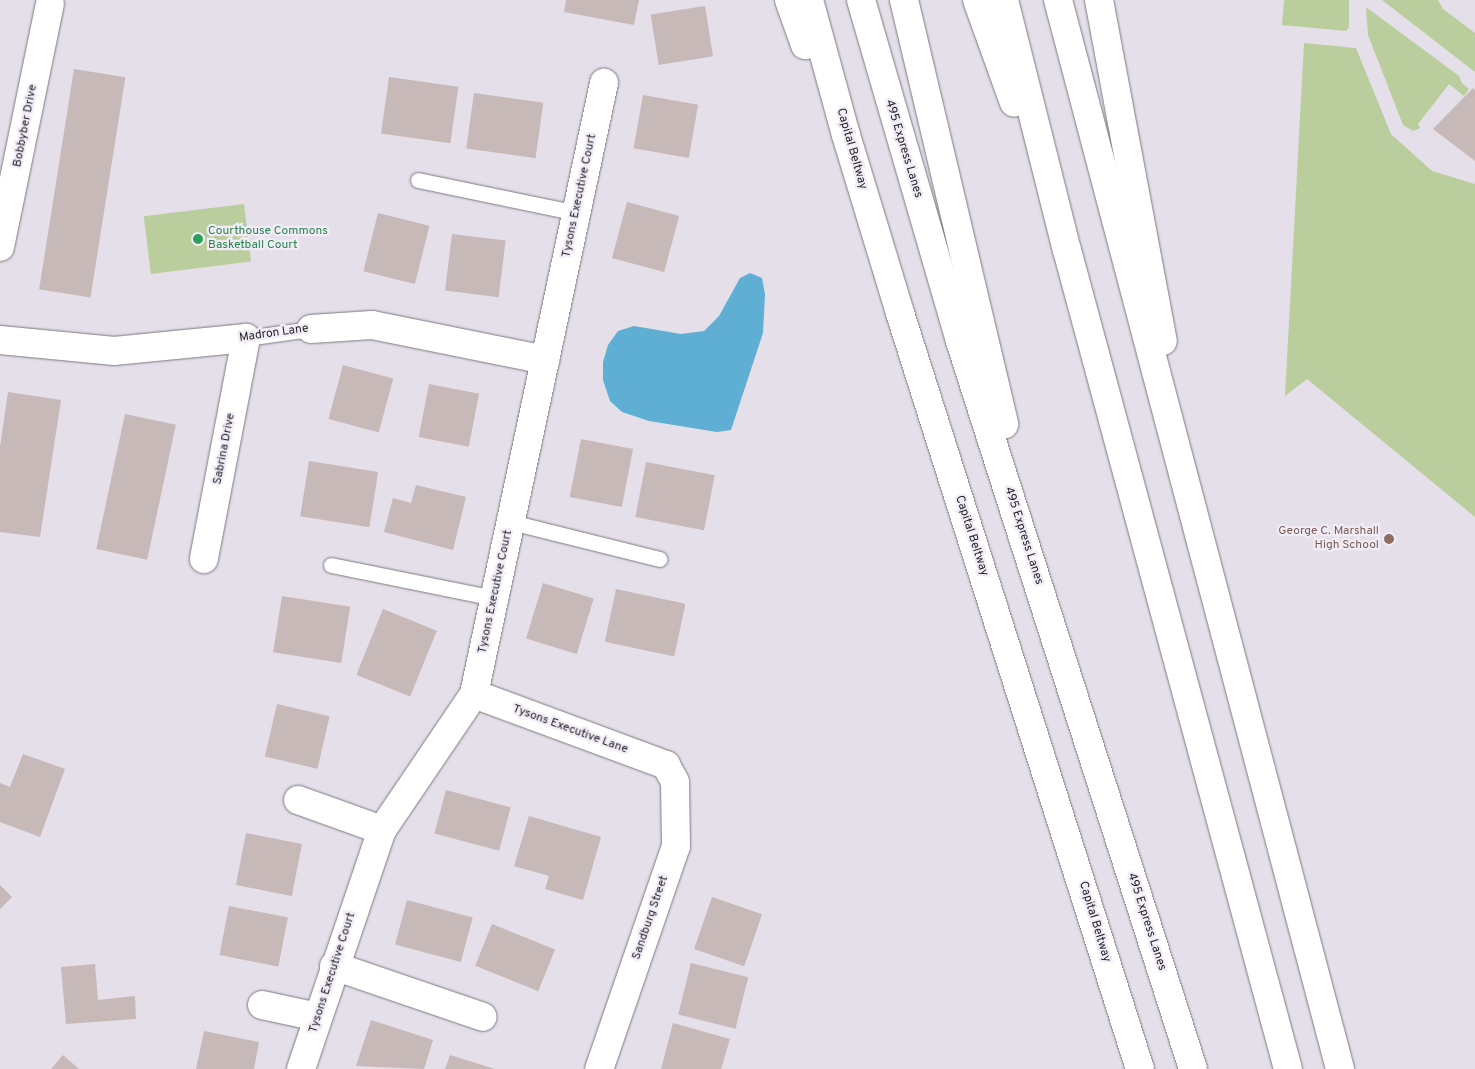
<!DOCTYPE html>
<style>
body{margin:0}
#map{position:relative;width:1475px;height:1069px;overflow:hidden;background:#e5dfe9;font-family:Overpass,sans-serif}
div>[style]{position:absolute}
.green>*{inset:0;background:#bace9d;transform-origin:0 0}
.water>*{inset:0;background:#5eafd3}
.building>*{inset:0;background:#c6b9b7;transform-origin:0 0}
.roads{filter:drop-shadow(0 0 1px #7d7881) drop-shadow(0 0 1px #7d7881)}
.service>*{height:15px;margin:-7.5px;padding:0 7.5px;transform-origin:7.5px;border-radius:7.5px;background:#fff}
.minor>*{height:28px;margin:-14px;padding:0 14px;transform-origin:14px;border-radius:14px;background:#fff}
.motorway>*{height:28px;margin:-14px;padding:0 14px;transform-origin:14px;border-radius:14px;background:#fff}
.dots>*{width:14px;height:14px;translate:-50% -50%;box-sizing:border-box;border:2px solid #f2ecf7;border-radius:50%}
span{translate:-50% -50%;white-space:nowrap;text-align:center;line-height:1.15;-webkit-text-stroke:4.5px #f2ecf7;paint-order:stroke}
.street-label{font-size:12px;color:#252327}
.leisure-label{font-size:12px;color:#27864d}
.left{translate:0 -50%;text-align:left}
.education-label{font-size:12px;color:#785e54}
.right{translate:-100% -50%;text-align:right}
</style>
<div id="map">
<div class="green">
<div style="clip-path:polygon(1284px 0,1349px 0,1349px 27px,1346px 31px,1282px 25px)"></div>
<div style="clip-path:polygon(1382px 0,1438px 0,1443px 9px,1475px 33px,1475px 72px)"></div>
<div style="clip-path:polygon(1366px 7px,1459px 76px,1462px 83px,1469px 89px,1464px 96px,1449px 84px,1418px 124px,1420px 128px,1413px 131px,1403px 125px,1368px 35px)"></div>
<div style="clip-path:polygon(1304px 43px,1356px 48px,1391px 134px,1432px 171px,1475px 184px,1475px 517px,1307px 379px,1285px 396px)"></div>
<div style="left:244px;top:204px;width:58px;height:101px;rotate:83deg"></div>
</div>
<div class="water">
<div style="clip-path:polygon(750px 273px,762px 278px,765px 294px,763px 333px,731px 430px,717px 432px,649px 421px,622px 412px,610px 401px,603px 380px,603px 362px,608px 345px,618px 331px,634px 326px,681px 334px,704px 331px,719px 316px,740px 278px)"></div>
</div>
<div class="building">
<div style="clip-path:polygon(566px 0,639px 0,634px 25px,564px 12px)"></div>
<div style="left:705px;top:6px;width:51px;height:55px;rotate:81deg"></div>
<div style="left:74px;top:69px;width:52px;height:223px;rotate:9deg"></div>
<div style="left:389px;top:77px;width:70px;height:57px;rotate:8deg"></div>
<div style="clip-path:polygon(1473px 88px,1475px 90px,1475px 161px,1433px 129px)"></div>
<div style="left:474px;top:93px;width:70px;height:56px;rotate:8deg"></div>
<div style="left:643px;top:95px;width:56px;height:54px;rotate:10deg"></div>
<div style="left:627px;top:202px;width:54px;height:58px;rotate:15deg"></div>
<div style="left:378px;top:213px;width:53px;height:60px;rotate:14deg"></div>
<div style="left:452px;top:234px;width:54px;height:57px;rotate:7deg"></div>
<div style="left:343px;top:365px;width:52px;height:56px;rotate:15deg"></div>
<div style="left:429px;top:384px;width:51px;height:54px;rotate:11deg"></div>
<div style="clip-path:polygon(8px 392px,61px 400px,40px 537px,0 532px,0 447px)"></div>
<div style="left:125px;top:414px;width:52px;height:138px;rotate:12deg"></div>
<div style="left:581px;top:439px;width:53px;height:59px;rotate:11deg"></div>
<div style="left:309px;top:461px;width:70px;height:56px;rotate:9deg"></div>
<div style="left:646px;top:462px;width:70px;height:56px;rotate:11deg"></div>
<div style="clip-path:polygon(416px 485px,466px 497px,453px 550px,384px 532px,393px 498px,411px 503px)"></div>
<div style="left:543px;top:583px;width:53px;height:58px;rotate:17deg"></div>
<div style="left:616px;top:589px;width:71px;height:54px;rotate:12deg"></div>
<div style="left:282px;top:596px;width:69px;height:57px;rotate:9deg"></div>
<div style="left:383px;top:609px;width:58px;height:71px;rotate:22deg"></div>
<div style="left:277px;top:704px;width:54px;height:54px;rotate:13deg"></div>
<div style="clip-path:polygon(23px 754px,65px 769px,40px 837px,0 822px,0 783px,10px 787px)"></div>
<div style="left:446px;top:790px;width:67px;height:45px;rotate:15deg"></div>
<div style="clip-path:polygon(529px 816px,601px 837px,583px 900px,545px 889px,549px 876px,514px 866px)"></div>
<div style="left:246px;top:833px;width:57px;height:53px;rotate:11deg"></div>
<div style="clip-path:polygon(0 885px,12px 897px,0 909px)"></div>
<div style="left:712px;top:897px;width:53px;height:55px;rotate:19deg"></div>
<div style="left:407px;top:900px;width:68px;height:46px;rotate:15deg"></div>
<div style="left:229px;top:906px;width:60px;height:50px;rotate:11deg"></div>
<div style="left:492px;top:924px;width:68px;height:45px;rotate:22deg"></div>
<div style="left:691px;top:963px;width:59px;height:53px;rotate:14deg"></div>
<div style="clip-path:polygon(95px 964px,98px 1000px,135px 996px,136px 1019px,66px 1024px,61px 967px)"></div>
<div style="clip-path:polygon(371px 1020px,433px 1040px,424px 1069px,356px 1066px)"></div>
<div style="clip-path:polygon(673px 1023px,730px 1039px,721px 1069px,661px 1069px)"></div>
<div style="clip-path:polygon(204px 1031px,259px 1042px,254px 1069px,196px 1069px)"></div>
<div style="clip-path:polygon(63px 1055px,79px 1069px,51px 1069px)"></div>
<div style="clip-path:polygon(450px 1055px,495px 1069px,445px 1069px)"></div>
</div>
<div class="roads">
<div class="service">
<div style="left:418px;top:180px;width:162px;rotate:11.7deg"></div>
<div style="left:246px;top:338px;width:66px;rotate:-7.9deg"></div>
<div style="left:511px;top:522px;width:153px;rotate:14deg"></div>
<div style="left:331px;top:565px;width:166px;rotate:11.4deg"></div>
</div>
<div class="minor">
<div style="left:0;top:247px;width:248px;rotate:-78.4deg"></div>
<div style="left:311px;top:329px;width:61px;rotate:-3.8deg"></div>
<div style="left:372px;top:325px;width:177px;rotate:11.4deg"></div>
<div style="left:0;top:340px;width:115px;rotate:5.5deg"></div>
<div style="left:114px;top:351px;width:133px;rotate:-5.6deg"></div>
<div style="left:246px;top:338px;width:225px;rotate:100.8deg"></div>
<div style="left:474px;top:694px;width:205px;rotate:20.3deg"></div>
<div style="left:666px;top:765px;width:19px;rotate:62deg"></div>
<div style="left:675px;top:782px;width:64px;rotate:89.1deg"></div>
<div style="left:676px;top:846px;width:236px;rotate:109deg"></div>
<div style="left:298px;top:800px;width:89px;rotate:19.7deg"></div>
<div style="left:334px;top:966px;width:157px;rotate:18.9deg"></div>
<div style="left:262px;top:1005px;width:57px;rotate:12.1deg"></div>
<div style="left:301px;top:1069px;width:252px;rotate:-71.3deg"></div>
<div style="left:382px;top:830px;width:164px;rotate:-55.9deg"></div>
<div style="left:474px;top:694px;width:625px;rotate:-77.99deg"></div>
</div>
<div class="motorway">
<div style="left:789px;top:0;width:48px;rotate:70.4deg"></div>
<div style="left:809px;top:0;width:140px;rotate:74.7deg"></div>
<div style="left:846px;top:135px;width:186px;rotate:73.1deg"></div>
<div style="left:900px;top:313px;width:793px;rotate:72.39deg"></div>
<div style="left:861px;top:0;width:355px;rotate:73.8deg"></div>
<div style="left:960px;top:341px;width:764px;rotate:72.25deg"></div>
<div style="left:904px;top:0;width:436px;rotate:76.7deg"></div>
<div style="left:977px;top:0;width:109px;rotate:70.2deg"></div>
<div style="left:1004px;top:0;width:258px;rotate:75.9deg"></div>
<div style="left:1067px;top:250px;width:848px;rotate:74.9deg"></div>
<div style="left:1058px;top:0;width:1106px;rotate:75.22deg"></div>
<div style="left:1099px;top:0;width:347px;rotate:79.4deg"></div>
</div>
</div>
<div class="dots">
<div style="left:198px;top:239px;background:#2e9e5b"></div>
<div style="left:1389px;top:539px;background:#8d6e63"></div>
</div>
<div class="street-label">
<span style="left:26px;top:126px;rotate:-79deg">Bobbyber Drive</span>
<span style="left:851px;top:149px;rotate:74deg">Capital Beltway</span>
<span style="left:903px;top:149px;rotate:73deg">495 Express Lanes</span>
<span style="left:580px;top:196px;rotate:-78deg">Tysons Executive Court</span>
<span style="left:274px;top:334px;rotate:-8deg">Madron Lane</span>
<span style="left:225px;top:449px;rotate:-79deg">Sabrina Drive</span>
<span style="left:971px;top:536px;rotate:72deg">Capital Beltway</span>
<span style="left:1023px;top:536px;rotate:72deg">495 Express Lanes</span>
<span style="left:496px;top:592px;rotate:-78deg">Tysons Executive Court</span>
<span style="left:570px;top:730px;rotate:20deg">Tysons Executive Lane</span>
<span style="left:651px;top:918px;rotate:-71deg">Sandburg Street</span>
<span style="left:1094px;top:922px;rotate:73deg">Capital Beltway</span>
<span style="left:1146px;top:922px;rotate:72deg">495 Express Lanes</span>
<span style="left:333px;top:973px;rotate:-72deg">Tysons Executive Court</span>
</div>
<div class="leisure-label">
<span class="left" style="left:208px;top:239px">Courthouse Commons<br>Basketball Court</span>
</div>
<div class="education-label">
<span class="right" style="left:1379px;top:539px">George C. Marshall<br>High School</span>
</div>
</div>
